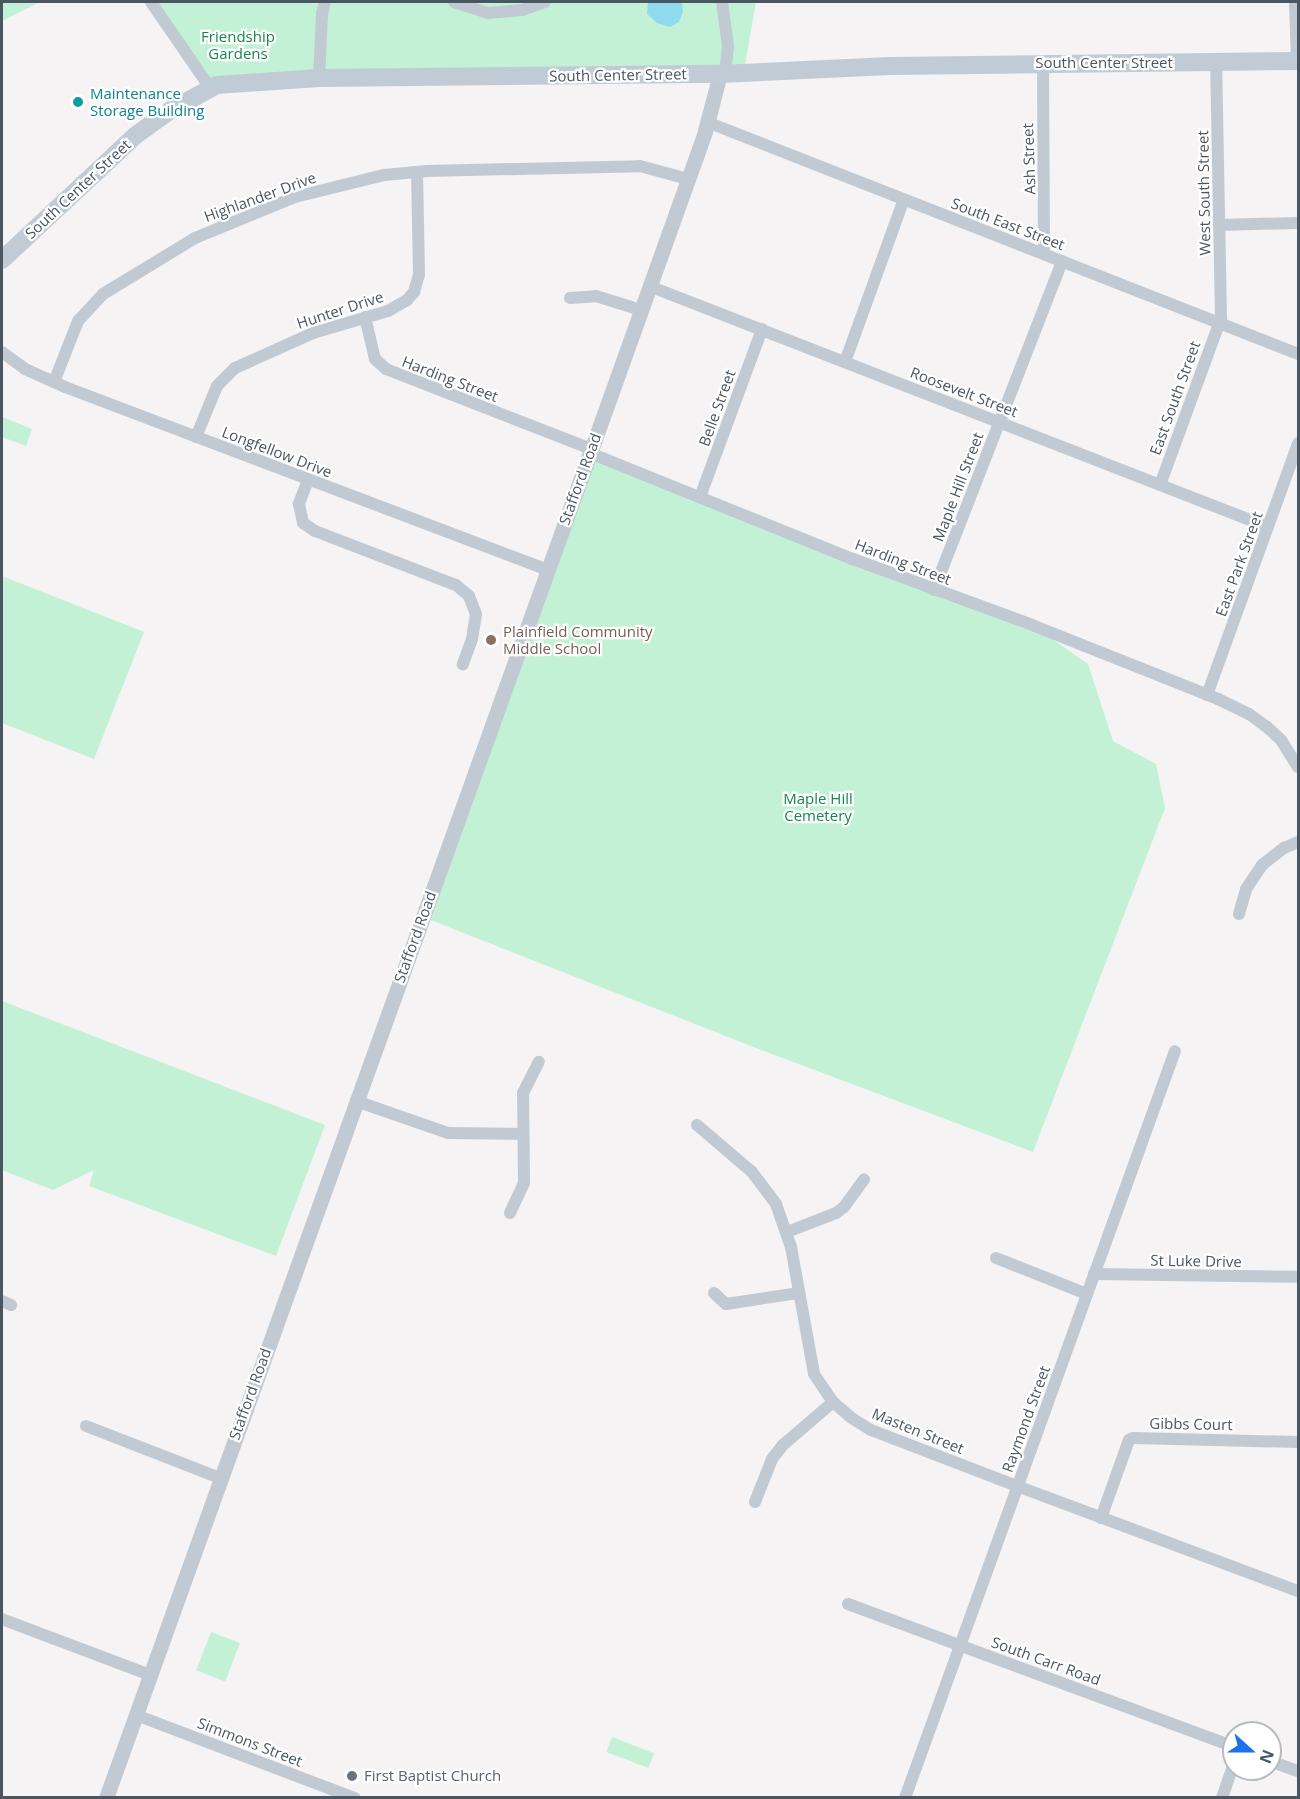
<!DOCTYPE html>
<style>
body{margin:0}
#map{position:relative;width:1300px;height:1799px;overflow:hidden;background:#f5f3f3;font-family:"Open Sans",sans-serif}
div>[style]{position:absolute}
.green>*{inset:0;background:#c3f1d5;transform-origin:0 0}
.water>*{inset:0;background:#90daee}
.minor>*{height:12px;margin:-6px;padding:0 6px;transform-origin:6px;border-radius:6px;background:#c1cad2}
.tertiary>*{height:15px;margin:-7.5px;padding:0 7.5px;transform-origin:7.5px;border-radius:7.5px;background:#c1cad2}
.secondary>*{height:18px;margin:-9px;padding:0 9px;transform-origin:9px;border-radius:9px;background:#c1cbd6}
.dots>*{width:16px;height:16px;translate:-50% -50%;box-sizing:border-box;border:3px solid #fff;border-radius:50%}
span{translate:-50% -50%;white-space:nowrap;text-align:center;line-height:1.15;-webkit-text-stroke:4.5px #fff;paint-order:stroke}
.park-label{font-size:15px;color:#17864f}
.street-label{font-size:15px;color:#4a5661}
.culture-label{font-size:15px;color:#0d838f}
.left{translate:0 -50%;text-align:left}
.education-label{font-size:15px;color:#785e54}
.worship-label{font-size:15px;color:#5b616d}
.frame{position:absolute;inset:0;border:3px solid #4a5661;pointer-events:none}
.north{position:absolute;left:1222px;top:1721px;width:60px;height:60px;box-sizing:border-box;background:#fff;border:2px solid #b7bbc0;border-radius:50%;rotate:111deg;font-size:16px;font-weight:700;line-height:24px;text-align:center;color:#4a5661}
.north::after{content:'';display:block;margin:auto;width:21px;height:27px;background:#1a73e8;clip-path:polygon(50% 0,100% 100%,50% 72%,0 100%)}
</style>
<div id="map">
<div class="green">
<div style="clip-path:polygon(2px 2px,40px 2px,2px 21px)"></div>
<div style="clip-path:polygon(148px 2px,756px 2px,745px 65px,210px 88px)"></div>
<div style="clip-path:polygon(2px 417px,32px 429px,26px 446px,2px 437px)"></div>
<div style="clip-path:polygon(590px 453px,1032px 625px,1088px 664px,1113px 741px,1156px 764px,1165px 808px,1033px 1152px,756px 1048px,423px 917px)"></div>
<div style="clip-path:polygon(2px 576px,144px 632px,94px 759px,2px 723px)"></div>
<div style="clip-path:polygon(2px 1001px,325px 1125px,276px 1256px,89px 1186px,94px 1170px,53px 1190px,2px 1170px)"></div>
<div style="left:211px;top:1632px;width:31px;height:41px;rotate:21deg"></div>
<div style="left:612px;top:1737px;width:45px;height:16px;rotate:21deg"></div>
</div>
<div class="water">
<div style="clip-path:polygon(648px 2px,682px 2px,683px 12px,679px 22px,670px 27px,657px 23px,647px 14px)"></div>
</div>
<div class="minor">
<div style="left:151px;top:2px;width:104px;rotate:55.5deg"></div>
<div style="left:454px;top:2px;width:36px;rotate:18deg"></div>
<div style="left:488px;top:13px;width:34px;rotate:-5deg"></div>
<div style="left:522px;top:10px;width:24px;rotate:-19deg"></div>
<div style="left:722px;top:2px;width:44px;rotate:82.2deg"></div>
<div style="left:728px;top:46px;width:28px;rotate:96deg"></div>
<div style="left:1295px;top:2px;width:59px;rotate:88.1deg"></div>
<div style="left:1043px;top:63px;width:191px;rotate:89.7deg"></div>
<div style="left:319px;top:78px;width:64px;rotate:-87.3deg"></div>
<div style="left:322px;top:14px;width:12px;rotate:-76deg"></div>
<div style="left:707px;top:122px;width:635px;rotate:21.43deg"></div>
<div style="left:1219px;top:225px;width:79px;rotate:-1.5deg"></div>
<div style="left:649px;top:286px;width:664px;rotate:21.27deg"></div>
<div style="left:570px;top:298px;width:26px;rotate:-4deg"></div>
<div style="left:596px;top:296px;width:47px;rotate:17.3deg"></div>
<div style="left:365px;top:317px;width:43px;rotate:76.6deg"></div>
<div style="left:375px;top:359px;width:15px;rotate:42deg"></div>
<div style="left:386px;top:369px;width:220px;rotate:21.3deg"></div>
<div style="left:2px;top:352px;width:29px;rotate:36deg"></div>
<div style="left:25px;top:369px;width:44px;rotate:24.2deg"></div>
<div style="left:65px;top:387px;width:517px;rotate:20.75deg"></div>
<div style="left:845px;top:362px;width:173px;rotate:-70.1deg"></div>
<div style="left:54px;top:382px;width:66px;rotate:-68.5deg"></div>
<div style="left:78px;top:321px;width:37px;rotate:-47deg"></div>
<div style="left:103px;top:294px;width:108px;rotate:-31.3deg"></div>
<div style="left:195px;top:238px;width:108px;rotate:-22.3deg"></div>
<div style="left:295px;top:197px;width:92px;rotate:-13.9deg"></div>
<div style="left:384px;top:175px;width:43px;rotate:-5.3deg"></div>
<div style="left:427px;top:171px;width:213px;rotate:-1.3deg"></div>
<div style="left:640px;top:166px;width:50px;rotate:15.2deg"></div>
<div style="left:196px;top:437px;width:55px;rotate:-67.6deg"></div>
<div style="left:217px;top:386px;width:25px;rotate:-45deg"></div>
<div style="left:235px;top:368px;width:85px;rotate:-24.2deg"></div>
<div style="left:313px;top:333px;width:78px;rotate:-16.3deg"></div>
<div style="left:388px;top:311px;width:22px;rotate:-30deg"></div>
<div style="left:407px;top:300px;width:11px;rotate:-49deg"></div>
<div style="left:414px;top:292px;width:18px;rotate:-74deg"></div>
<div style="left:419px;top:275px;width:103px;rotate:-91.1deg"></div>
<div style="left:590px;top:453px;width:284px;rotate:22deg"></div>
<div style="left:853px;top:559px;width:191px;rotate:20.2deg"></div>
<div style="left:1032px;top:625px;width:200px;rotate:21.7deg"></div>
<div style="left:1218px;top:699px;width:34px;rotate:26deg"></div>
<div style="left:1249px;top:714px;width:22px;rotate:36deg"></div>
<div style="left:1267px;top:727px;width:19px;rotate:43deg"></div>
<div style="left:1281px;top:740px;width:32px;rotate:58deg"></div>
<div style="left:308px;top:480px;width:26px;rotate:111deg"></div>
<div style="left:299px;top:504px;width:19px;rotate:78deg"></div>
<div style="left:303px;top:523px;width:14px;rotate:34deg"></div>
<div style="left:315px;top:531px;width:151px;rotate:21deg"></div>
<div style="left:456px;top:585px;width:17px;rotate:40deg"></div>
<div style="left:469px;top:596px;width:19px;rotate:69deg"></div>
<div style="left:476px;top:614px;width:25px;rotate:99deg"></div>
<div style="left:472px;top:639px;width:27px;rotate:110deg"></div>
<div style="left:1160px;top:485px;width:178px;rotate:-69.9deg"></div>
<div style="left:1221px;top:318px;width:256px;rotate:-91.1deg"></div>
<div style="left:700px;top:497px;width:179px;rotate:-69.7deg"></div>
<div style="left:934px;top:590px;width:353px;rotate:-68.7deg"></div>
<div style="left:1207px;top:695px;width:268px;rotate:-70.1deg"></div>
<div style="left:1239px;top:914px;width:26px;rotate:-74deg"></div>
<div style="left:1246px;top:889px;width:29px;rotate:-56deg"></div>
<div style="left:1262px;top:865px;width:28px;rotate:-38deg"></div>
<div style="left:1284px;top:848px;width:15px;rotate:-23deg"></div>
<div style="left:356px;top:1101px;width:97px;rotate:19.2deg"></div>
<div style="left:448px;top:1133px;width:74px;rotate:0.8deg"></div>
<div style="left:697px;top:1125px;width:72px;rotate:40.5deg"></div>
<div style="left:752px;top:1172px;width:40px;rotate:53deg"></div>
<div style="left:776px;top:1204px;width:46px;rotate:70.8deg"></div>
<div style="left:791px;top:1247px;width:129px;rotate:79.7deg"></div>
<div style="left:814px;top:1374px;width:34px;rotate:56deg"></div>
<div style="left:833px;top:1402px;width:23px;rotate:41deg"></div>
<div style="left:850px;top:1417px;width:25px;rotate:32deg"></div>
<div style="left:871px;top:1430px;width:156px;rotate:21deg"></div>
<div style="left:1017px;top:1486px;width:300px;rotate:20.5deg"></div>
<div style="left:510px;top:1213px;width:33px;rotate:-65deg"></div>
<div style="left:524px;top:1183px;width:90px;rotate:-90.6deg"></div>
<div style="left:523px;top:1093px;width:35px;rotate:-63deg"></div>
<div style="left:787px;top:1232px;width:53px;rotate:-21.2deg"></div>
<div style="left:836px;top:1213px;width:10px;rotate:-37deg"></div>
<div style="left:844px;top:1207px;width:34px;rotate:-54deg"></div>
<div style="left:996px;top:1258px;width:98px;rotate:21.6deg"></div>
<div style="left:1094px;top:1274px;width:204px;rotate:0.8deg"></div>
<div style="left:714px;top:1293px;width:16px;rotate:43deg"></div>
<div style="left:726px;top:1304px;width:74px;rotate:-8.6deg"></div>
<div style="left:2px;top:1301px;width:10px;rotate:24deg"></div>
<div style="left:86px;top:1426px;width:144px;rotate:21.2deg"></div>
<div style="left:755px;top:1502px;width:46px;rotate:-68.4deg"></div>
<div style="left:772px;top:1459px;width:18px;rotate:-52deg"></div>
<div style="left:783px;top:1445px;width:66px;rotate:-40.7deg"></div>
<div style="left:1101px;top:1518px;width:83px;rotate:-70.3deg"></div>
<div style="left:1129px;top:1440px;width:4px;rotate:-27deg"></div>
<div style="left:1133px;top:1438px;width:165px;rotate:1.4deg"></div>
<div style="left:848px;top:1604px;width:412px;rotate:20.3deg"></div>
<div style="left:2px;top:1619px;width:158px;rotate:20.7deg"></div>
<div style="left:136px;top:1715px;width:234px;rotate:20.8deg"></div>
<div style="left:1270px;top:1761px;width:30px;rotate:20deg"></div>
<div style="left:905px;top:1798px;width:794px;rotate:-70.13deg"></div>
<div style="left:1222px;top:1798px;width:36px;rotate:-71deg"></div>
</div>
<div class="tertiary">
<div style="left:106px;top:1798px;width:1429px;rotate:-70.21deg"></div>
<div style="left:590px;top:453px;width:342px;rotate:-70.3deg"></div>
<div style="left:705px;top:131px;width:59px;rotate:-75.3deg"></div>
</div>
<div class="secondary">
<div style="left:2px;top:260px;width:183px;rotate:-43deg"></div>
<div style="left:136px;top:135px;width:43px;rotate:-35.5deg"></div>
<div style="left:171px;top:110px;width:52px;rotate:-28.5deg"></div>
<div style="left:217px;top:85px;width:102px;rotate:-3.9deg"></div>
<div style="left:319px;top:78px;width:401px;rotate:-0.6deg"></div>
<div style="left:720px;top:74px;width:170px;rotate:-2.7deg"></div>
<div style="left:890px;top:66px;width:408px;rotate:-0.7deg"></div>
</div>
<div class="dots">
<div style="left:78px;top:102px;background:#0f9aa8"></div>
<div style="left:491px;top:640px;background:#8d6e63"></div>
<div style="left:352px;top:1776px;background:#6b7280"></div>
</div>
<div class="park-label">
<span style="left:238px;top:45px">Friendship<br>Gardens</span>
<span style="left:818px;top:807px">Maple Hill<br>Cemetery</span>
</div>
<div class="street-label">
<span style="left:1104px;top:63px">South Center Street</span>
<span style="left:618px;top:75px;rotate:-1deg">South Center Street</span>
<span style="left:1029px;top:159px;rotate:-92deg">Ash Street</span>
<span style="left:78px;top:189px;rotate:-43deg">South Center Street</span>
<span style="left:1204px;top:193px;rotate:-91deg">West South Street</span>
<span style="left:260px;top:197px;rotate:-20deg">Highlander Drive</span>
<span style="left:1008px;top:224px;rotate:21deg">South East Street</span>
<span style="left:340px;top:310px;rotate:-18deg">Hunter Drive</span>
<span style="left:450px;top:379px;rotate:21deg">Harding Street</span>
<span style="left:964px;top:392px;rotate:21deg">Roosevelt Street</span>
<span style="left:1175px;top:398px;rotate:-70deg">East South Street</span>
<span style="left:717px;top:408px;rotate:-70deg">Belle Street</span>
<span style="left:277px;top:452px;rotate:21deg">Longfellow Drive</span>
<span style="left:580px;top:479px;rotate:-70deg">Stafford Road</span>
<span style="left:958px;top:487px;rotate:-69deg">Maple Hill Street</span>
<span style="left:903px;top:562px;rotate:21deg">Harding Street</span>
<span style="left:1239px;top:564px;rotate:-70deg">East Park Street</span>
<span style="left:415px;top:937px;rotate:-70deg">Stafford Road</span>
<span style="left:1196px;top:1261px;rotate:1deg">St Luke Drive</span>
<span style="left:250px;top:1394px;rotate:-70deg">Stafford Road</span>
<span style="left:1026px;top:1419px;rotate:-70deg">Raymond Street</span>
<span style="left:1191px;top:1424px;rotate:1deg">Gibbs Court</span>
<span style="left:918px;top:1431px;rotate:22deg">Masten Street</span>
<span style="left:1046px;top:1661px;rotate:20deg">South Carr Road</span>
<span style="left:250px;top:1742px;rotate:21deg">Simmons Street</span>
</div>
<div class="culture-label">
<span class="left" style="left:90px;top:102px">Maintenance<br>Storage Building</span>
</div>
<div class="education-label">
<span class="left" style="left:503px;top:640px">Plainfield Community<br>Middle School</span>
</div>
<div class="worship-label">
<span class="left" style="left:364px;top:1776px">First Baptist Church</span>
</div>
<div class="frame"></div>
<div class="north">N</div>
</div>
